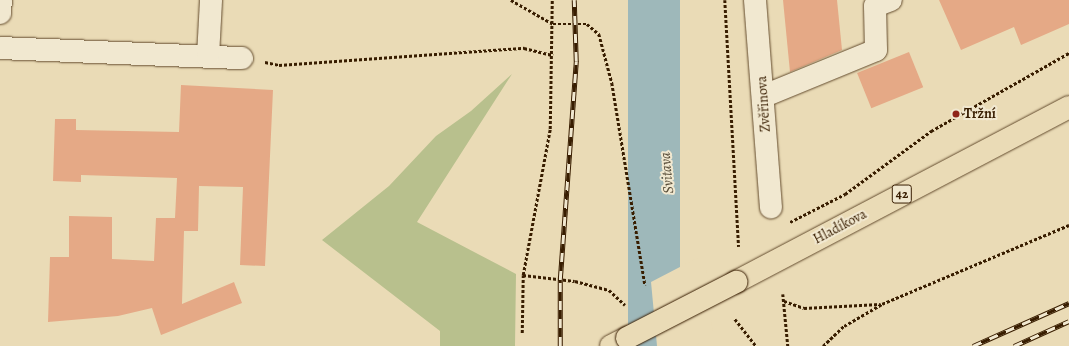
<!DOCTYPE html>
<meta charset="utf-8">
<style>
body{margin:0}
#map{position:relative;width:1069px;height:346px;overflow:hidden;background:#eadbb6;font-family:Alegreya,serif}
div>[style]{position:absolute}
.green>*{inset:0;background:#b8c08d}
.water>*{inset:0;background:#9eb8ba;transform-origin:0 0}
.pier>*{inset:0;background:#eadbb6}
.building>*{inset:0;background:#e5a986;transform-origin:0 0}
.path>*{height:2.5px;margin-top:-1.25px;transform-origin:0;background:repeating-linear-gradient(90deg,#381d00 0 3px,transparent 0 5px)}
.roads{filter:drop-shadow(0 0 1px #644c2e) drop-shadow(0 0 1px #644c2e)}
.minor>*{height:22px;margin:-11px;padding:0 11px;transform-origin:11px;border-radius:11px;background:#f1e8d0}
.major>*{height:22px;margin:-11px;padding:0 11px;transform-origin:11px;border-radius:11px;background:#eadbb6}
.rail>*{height:4.5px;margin-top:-2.25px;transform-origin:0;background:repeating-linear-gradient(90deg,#f1e8d0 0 9px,#381d00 0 18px);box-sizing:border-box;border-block:1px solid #381d00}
.bridges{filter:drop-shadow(0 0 1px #381d00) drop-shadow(0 0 1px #381d00)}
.major-bridge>*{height:22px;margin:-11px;padding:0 11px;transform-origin:11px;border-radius:11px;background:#eadbb6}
.dots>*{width:11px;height:11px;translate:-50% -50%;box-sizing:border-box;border:2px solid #f1e8d0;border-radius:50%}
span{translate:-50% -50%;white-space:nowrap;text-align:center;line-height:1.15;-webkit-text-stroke:4px #f1e8d0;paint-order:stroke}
.shield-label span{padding:1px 3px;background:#f1e8d0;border:1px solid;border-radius:3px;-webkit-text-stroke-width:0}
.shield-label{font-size:13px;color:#381d00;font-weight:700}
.street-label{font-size:14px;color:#381d00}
.poi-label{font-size:14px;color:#381d00;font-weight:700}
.left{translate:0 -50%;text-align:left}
.water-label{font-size:15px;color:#574c38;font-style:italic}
</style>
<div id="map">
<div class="green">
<div style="clip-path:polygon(512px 74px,417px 222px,516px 274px,515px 346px,440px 346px,440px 331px,322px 240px,389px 186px,436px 136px,471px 111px)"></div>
</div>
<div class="water">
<div style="left:628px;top:0;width:52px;height:347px"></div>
</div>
<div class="pier">
<div style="clip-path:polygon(705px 254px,713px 337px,694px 346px,657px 346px,651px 282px)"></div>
</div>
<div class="building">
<div style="clip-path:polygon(783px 0,837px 0,842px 50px,790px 72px)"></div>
<div style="clip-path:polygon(939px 0,1069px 0,1069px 24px,1021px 45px,1014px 27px,961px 50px)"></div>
<div style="left:909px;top:52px;width:38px;height:56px;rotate:68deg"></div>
<div style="clip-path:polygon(181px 85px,273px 90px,265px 266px,240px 265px,243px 187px,199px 186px,198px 231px,184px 231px,182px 304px,234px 282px,242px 303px,161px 335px,152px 308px,118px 316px,48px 322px,50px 257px,69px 257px,69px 216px,112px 217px,112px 259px,154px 261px,156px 218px,175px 218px,177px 178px,81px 175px,81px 182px,53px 181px,55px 119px,76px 119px,76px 130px,179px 132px)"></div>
</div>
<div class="path">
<div style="left:511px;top:0;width:48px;rotate:29.7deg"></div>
<div style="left:553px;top:24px;width:34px"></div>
<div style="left:587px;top:24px;width:16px;rotate:40deg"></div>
<div style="left:599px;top:34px;width:51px;rotate:75.1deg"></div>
<div style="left:612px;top:83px;width:205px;rotate:80.7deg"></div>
<div style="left:725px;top:0;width:247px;rotate:86.8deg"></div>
<div style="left:265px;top:62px;width:14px;rotate:12deg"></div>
<div style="left:279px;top:65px;width:246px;rotate:-4deg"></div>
<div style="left:524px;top:48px;width:30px;rotate:14deg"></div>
<div style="left:790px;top:222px;width:62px;rotate:-27deg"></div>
<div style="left:845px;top:194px;width:107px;rotate:-36.2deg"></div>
<div style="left:931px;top:131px;width:159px;rotate:-29.5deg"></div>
<div style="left:523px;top:275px;width:52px;rotate:6.6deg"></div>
<div style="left:575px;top:281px;width:35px;rotate:15deg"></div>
<div style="left:609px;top:290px;width:22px;rotate:43deg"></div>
<div style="left:783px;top:294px;width:52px;rotate:84.5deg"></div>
<div style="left:784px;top:301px;width:21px;rotate:19deg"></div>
<div style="left:804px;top:308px;width:76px;rotate:-3deg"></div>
<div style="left:735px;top:319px;width:34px;rotate:52deg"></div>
<div style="left:522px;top:333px;width:58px;rotate:-89deg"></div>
<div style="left:523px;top:275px;width:148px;rotate:-79.5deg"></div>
<div style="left:550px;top:129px;width:129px;rotate:-89.1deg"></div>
<div style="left:823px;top:346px;width:29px;rotate:-44deg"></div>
<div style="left:844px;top:326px;width:44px;rotate:-30.1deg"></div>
<div style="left:882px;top:304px;width:203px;rotate:-22.9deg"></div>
</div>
<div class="roads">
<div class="minor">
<div style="left:755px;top:0;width:208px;rotate:85.6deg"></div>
<div style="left:0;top:13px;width:13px;rotate:-86deg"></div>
<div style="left:0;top:48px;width:242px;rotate:2.4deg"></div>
<div style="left:208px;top:56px;width:56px;rotate:-86.9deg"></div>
<div style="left:764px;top:96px;width:121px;rotate:-22.3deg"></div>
<div style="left:876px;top:50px;width:44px;rotate:-91.3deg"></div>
<div style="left:875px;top:6px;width:17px;rotate:-21deg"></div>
</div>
<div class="major">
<div style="left:736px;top:282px;width:376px;rotate:-27.7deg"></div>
<div style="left:611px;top:346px;width:18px;rotate:-27deg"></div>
</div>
</div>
<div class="rail">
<div style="left:560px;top:346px;width:66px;rotate:-90deg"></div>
<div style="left:560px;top:280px;width:220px;rotate:-85.8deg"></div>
<div style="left:576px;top:61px;width:61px;rotate:-91.9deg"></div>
<div style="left:973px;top:346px;width:105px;rotate:-24.1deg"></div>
<div style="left:1014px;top:346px;width:60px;rotate:-24.4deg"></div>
</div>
<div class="bridges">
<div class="major-bridge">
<div style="left:627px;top:338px;width:123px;rotate:-27.2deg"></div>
</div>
</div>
<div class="dots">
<div style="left:956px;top:114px;background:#8f2418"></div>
</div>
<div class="shield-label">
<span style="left:902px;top:194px">42</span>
</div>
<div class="street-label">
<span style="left:764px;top:104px;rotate:-94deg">Zvěřinova</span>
<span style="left:840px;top:227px;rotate:-28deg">Hladíkova</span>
</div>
<div class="poi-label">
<span class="left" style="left:964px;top:114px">Tržní</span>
</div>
<div class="water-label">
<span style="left:667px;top:173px;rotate:-95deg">Svitava</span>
</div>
</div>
